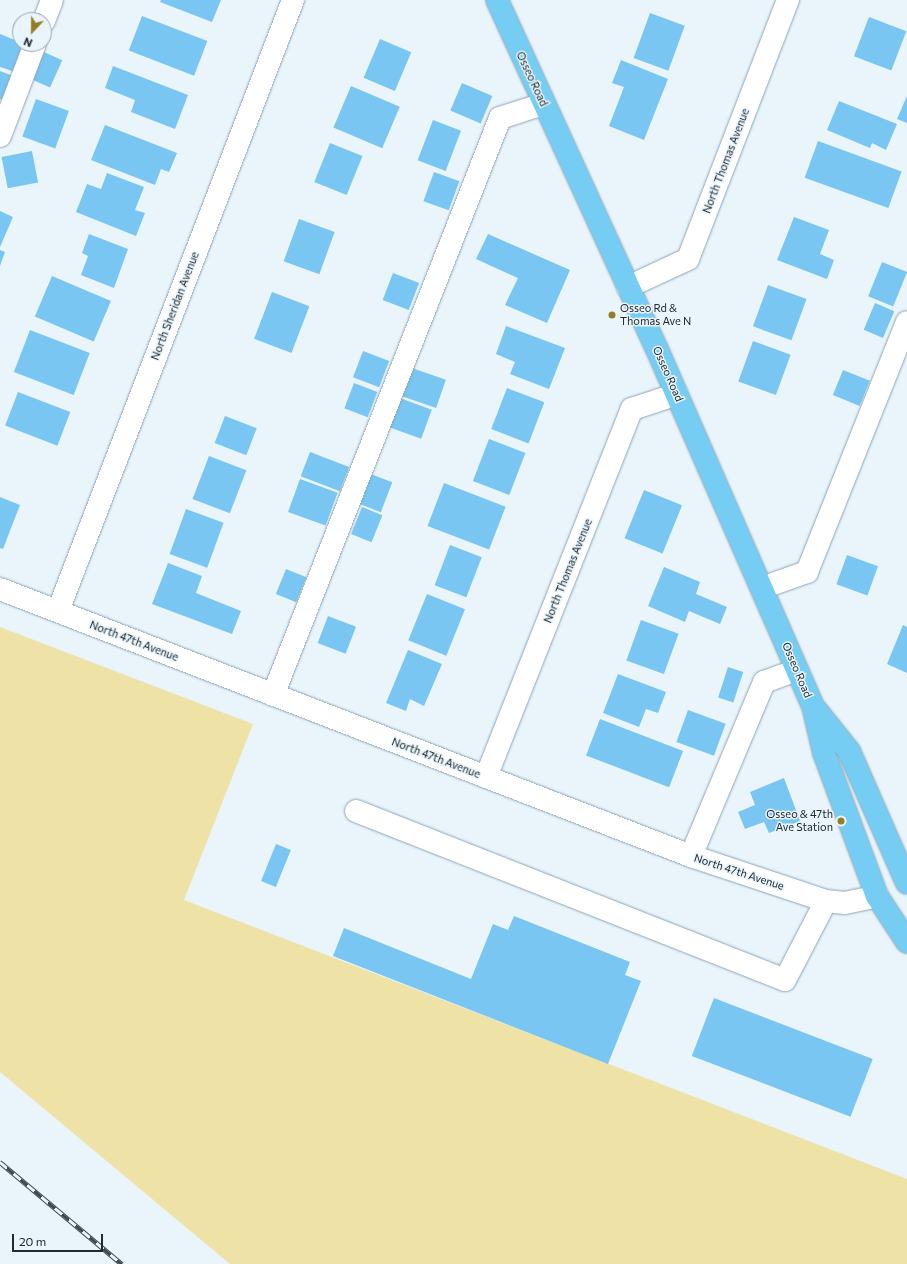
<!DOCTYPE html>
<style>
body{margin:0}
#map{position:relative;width:907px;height:1264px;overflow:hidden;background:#e9f4fb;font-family:Commissioner,sans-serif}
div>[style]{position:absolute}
.green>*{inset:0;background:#efe2a7}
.building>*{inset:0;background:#79c6f2;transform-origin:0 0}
.roads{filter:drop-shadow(0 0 1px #8ca5b5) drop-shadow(0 0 1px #8ca5b5)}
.minor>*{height:22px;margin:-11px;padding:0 11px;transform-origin:11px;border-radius:11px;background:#fff}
.major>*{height:22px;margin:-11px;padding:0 11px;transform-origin:11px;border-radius:11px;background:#75cdf4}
.rail>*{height:4.5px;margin-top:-2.25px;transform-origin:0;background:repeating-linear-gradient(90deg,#e9f4fb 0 9px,#3e484e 0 18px);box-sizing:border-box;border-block:1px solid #3e484e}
.dots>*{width:11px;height:11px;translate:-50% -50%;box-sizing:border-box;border:2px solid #e9f4fb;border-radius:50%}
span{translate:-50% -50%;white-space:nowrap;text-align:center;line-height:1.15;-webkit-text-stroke:3px #e9f4fb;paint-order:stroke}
.street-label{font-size:11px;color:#202a30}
.poi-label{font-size:11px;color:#202a30}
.left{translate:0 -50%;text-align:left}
.right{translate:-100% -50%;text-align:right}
.north{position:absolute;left:12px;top:12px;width:40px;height:40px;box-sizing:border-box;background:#e9f4fb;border:1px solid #99a3aa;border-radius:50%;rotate:202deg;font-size:11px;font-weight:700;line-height:16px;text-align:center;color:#202a30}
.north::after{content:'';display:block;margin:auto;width:14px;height:18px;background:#917e25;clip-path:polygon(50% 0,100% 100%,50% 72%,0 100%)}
.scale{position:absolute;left:12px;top:1234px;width:91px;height:18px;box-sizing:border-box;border:2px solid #202a30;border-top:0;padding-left:5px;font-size:12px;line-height:14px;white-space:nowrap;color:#202a30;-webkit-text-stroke:3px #e9f4fb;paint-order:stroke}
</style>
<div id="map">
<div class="green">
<div style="clip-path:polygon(0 627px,253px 724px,184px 900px,907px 1179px,907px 1264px,230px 1264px,0 1072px)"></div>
</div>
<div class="building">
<div style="clip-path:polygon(161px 0,221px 0,212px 22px,160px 2px)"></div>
<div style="left:650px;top:13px;width:37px;height:48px;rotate:20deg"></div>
<div style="left:142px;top:16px;width:70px;height:37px;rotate:21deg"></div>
<div style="left:869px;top:17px;width:40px;height:42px;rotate:21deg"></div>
<div style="clip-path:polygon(0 34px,25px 44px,15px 72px,0 67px)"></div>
<div style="left:380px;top:39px;width:34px;height:42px;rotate:23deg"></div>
<div style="left:44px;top:52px;width:20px;height:30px;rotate:24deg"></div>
<div style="clip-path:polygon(621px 60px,668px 79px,644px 140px,609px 126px,624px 87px,612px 83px)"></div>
<div style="clip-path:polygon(113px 66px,188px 95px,175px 129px,131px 112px,135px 100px,105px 88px)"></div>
<div style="clip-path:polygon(0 71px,13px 76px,4px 100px,0 99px)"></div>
<div style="left:462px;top:83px;width:33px;height:30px;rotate:23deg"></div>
<div style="left:351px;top:86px;width:53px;height:45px;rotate:23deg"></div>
<div style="clip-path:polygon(907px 96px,907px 123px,897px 119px)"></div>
<div style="left:36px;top:99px;width:35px;height:40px;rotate:20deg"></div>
<div style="clip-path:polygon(839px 101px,897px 124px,886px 150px,872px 143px,870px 148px,827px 130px)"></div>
<div style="left:433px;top:120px;width:30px;height:43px;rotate:21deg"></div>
<div style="clip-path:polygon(105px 125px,177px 153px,169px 172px,161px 169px,155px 185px,91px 160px)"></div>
<div style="left:818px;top:141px;width:89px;height:39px;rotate:20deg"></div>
<div style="left:330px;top:143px;width:35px;height:42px;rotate:22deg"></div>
<div style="left:32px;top:151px;width:32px;height:31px;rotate:79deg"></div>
<div style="left:434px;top:172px;width:27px;height:31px;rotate:20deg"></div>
<div style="clip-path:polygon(107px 173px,144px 187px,135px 210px,145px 213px,136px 236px,76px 212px,87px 184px,101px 189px)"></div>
<div style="clip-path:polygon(0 211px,13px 217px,0 247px)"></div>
<div style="clip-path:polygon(794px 217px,829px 230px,820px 254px,834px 260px,827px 279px,777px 260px)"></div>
<div style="left:299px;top:219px;width:38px;height:45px;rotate:20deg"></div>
<div style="clip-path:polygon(89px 234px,128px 249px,114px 288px,81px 275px,88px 256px,82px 253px)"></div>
<div style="clip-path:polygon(488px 234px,570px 270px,547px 323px,505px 305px,518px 278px,476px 259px)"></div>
<div style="clip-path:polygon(0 250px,5px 252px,0 266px)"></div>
<div style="left:882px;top:262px;width:27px;height:37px;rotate:22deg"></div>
<div style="left:393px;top:273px;width:28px;height:29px;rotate:21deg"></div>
<div style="left:52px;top:276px;width:64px;height:44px;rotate:23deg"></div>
<div style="left:768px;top:285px;width:41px;height:44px;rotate:20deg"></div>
<div style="left:272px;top:292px;width:40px;height:50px;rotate:21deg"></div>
<div style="left:875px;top:303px;width:21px;height:29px;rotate:23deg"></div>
<div style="clip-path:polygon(506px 326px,565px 348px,549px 389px,510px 374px,515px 362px,496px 354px)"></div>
<div style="left:30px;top:330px;width:64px;height:45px;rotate:21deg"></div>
<div style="left:753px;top:341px;width:40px;height:43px;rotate:20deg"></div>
<div style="left:363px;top:351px;width:28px;height:28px;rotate:21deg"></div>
<div style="left:409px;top:367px;width:39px;height:30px;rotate:19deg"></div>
<div style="left:843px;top:370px;width:29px;height:27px;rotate:22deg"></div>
<div style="left:354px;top:383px;width:25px;height:27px;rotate:21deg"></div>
<div style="left:507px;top:388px;width:40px;height:44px;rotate:21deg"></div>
<div style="left:18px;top:392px;width:56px;height:36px;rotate:21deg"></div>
<div style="left:397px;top:397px;width:37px;height:31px;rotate:20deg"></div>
<div style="left:225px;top:416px;width:34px;height:29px;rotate:21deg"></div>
<div style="left:489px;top:439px;width:39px;height:45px;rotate:21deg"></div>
<div style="left:310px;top:452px;width:42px;height:26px;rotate:21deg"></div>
<div style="left:209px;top:456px;width:40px;height:46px;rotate:21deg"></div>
<div style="left:368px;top:473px;width:26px;height:32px;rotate:21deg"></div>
<div style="left:300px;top:479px;width:40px;height:35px;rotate:20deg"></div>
<div style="left:444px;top:483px;width:66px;height:46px;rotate:21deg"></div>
<div style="left:644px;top:490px;width:41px;height:52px;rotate:22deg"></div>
<div style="clip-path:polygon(0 497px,20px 505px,3px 549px,0 548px)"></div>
<div style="left:362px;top:507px;width:22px;height:29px;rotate:22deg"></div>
<div style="left:186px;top:509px;width:40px;height:48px;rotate:20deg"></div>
<div style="left:450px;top:545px;width:34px;height:43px;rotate:21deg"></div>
<div style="left:847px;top:555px;width:33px;height:31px;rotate:20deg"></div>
<div style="clip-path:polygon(168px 563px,202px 576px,196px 593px,241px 611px,232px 634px,152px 604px)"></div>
<div style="clip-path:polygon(664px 567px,700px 582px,696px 594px,727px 607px,720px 624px,689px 611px,685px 622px,648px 606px)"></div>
<div style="left:286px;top:569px;width:22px;height:27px;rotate:22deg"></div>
<div style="left:427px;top:594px;width:41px;height:50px;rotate:22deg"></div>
<div style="left:328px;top:616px;width:30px;height:29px;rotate:21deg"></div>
<div style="left:641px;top:620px;width:40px;height:43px;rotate:20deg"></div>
<div style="clip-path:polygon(903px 625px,907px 627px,907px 673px,887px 664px)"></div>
<div style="clip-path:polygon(408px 650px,442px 664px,424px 706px,410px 699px,406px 711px,386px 703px)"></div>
<div style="left:728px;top:667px;width:16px;height:32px;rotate:18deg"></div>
<div style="clip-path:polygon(618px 674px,666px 692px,658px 713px,646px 709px,639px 727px,603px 713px)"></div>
<div style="left:688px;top:710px;width:40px;height:34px;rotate:20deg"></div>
<div style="left:600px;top:719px;width:89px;height:39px;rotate:21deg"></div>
<div style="clip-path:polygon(784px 778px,800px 821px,769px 833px,764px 822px,745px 829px,738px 812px,755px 805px,750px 792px)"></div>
<div style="left:276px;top:844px;width:16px;height:40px;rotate:22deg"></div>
<div style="clip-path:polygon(514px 916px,630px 962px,625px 975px,641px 981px,608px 1064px,333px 956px,344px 928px,471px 979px,493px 924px,508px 930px)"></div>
<div style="left:714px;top:998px;width:170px;height:62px;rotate:21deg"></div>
</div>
<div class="roads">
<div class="minor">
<div style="left:44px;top:21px;width:22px;rotate:-69deg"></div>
<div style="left:0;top:136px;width:98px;rotate:-69.2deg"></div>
<div style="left:628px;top:287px;width:66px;rotate:-25deg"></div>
<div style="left:688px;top:259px;width:278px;rotate:-68.9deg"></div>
<div style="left:762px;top:588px;width:48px;rotate:-19.6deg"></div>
<div style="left:807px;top:572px;width:269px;rotate:-68.2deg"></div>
<div style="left:0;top:589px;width:741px;rotate:21.13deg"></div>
<div style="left:691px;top:856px;width:142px;rotate:18.4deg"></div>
<div style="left:826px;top:901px;width:19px;rotate:6deg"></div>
<div style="left:845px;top:903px;width:33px;rotate:-12deg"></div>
<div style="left:58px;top:611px;width:655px;rotate:-68.96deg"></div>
<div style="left:273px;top:695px;width:620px;rotate:-68.52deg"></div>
<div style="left:500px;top:118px;width:45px;rotate:-18deg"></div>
<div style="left:486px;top:777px;width:396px;rotate:-68.4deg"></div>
<div style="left:632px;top:409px;width:47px;rotate:-18.4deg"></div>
<div style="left:356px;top:811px;width:461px;rotate:21.5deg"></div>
<div style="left:785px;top:980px;width:89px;rotate:-62.6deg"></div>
<div style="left:691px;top:856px;width:189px;rotate:-67.2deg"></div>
<div style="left:764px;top:682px;width:35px;rotate:-20deg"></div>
</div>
<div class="major">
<div style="left:497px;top:0;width:382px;rotate:65.4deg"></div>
<div style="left:656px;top:347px;width:392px;rotate:66.4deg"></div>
<div style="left:813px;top:706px;width:48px;rotate:76.8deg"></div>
<div style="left:824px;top:753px;width:153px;rotate:69.7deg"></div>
<div style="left:877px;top:896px;width:55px;rotate:56.9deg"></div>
<div style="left:816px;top:710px;width:53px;rotate:51.2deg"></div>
<div style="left:849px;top:751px;width:144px;rotate:66.3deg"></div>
</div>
</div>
<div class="rail">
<div style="left:0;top:1162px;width:159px;rotate:39.9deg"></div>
</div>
<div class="dots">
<div style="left:612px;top:315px;background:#917e25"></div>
<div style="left:841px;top:821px;background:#917e25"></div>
</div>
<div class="street-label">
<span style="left:532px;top:79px;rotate:65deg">Osseo Road</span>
<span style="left:726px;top:161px;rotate:-69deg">North Thomas Avenue</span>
<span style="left:175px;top:306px;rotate:-69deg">North Sheridan Avenue</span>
<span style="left:668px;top:374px;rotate:66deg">Osseo Road</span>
<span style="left:568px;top:571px;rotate:-68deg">North Thomas Avenue</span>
<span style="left:134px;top:641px;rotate:21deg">North 47th Avenue</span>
<span style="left:797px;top:670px;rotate:67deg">Osseo Road</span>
<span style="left:436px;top:758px;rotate:21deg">North 47th Avenue</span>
<span style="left:739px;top:872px;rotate:18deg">North 47th Avenue</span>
</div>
<div class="poi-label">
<span class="left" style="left:620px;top:315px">Osseo Rd &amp;<br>Thomas Ave N</span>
<span class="right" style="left:833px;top:821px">Osseo &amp; 47th<br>Ave Station</span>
</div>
<div class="north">N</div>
<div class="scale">20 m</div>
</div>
